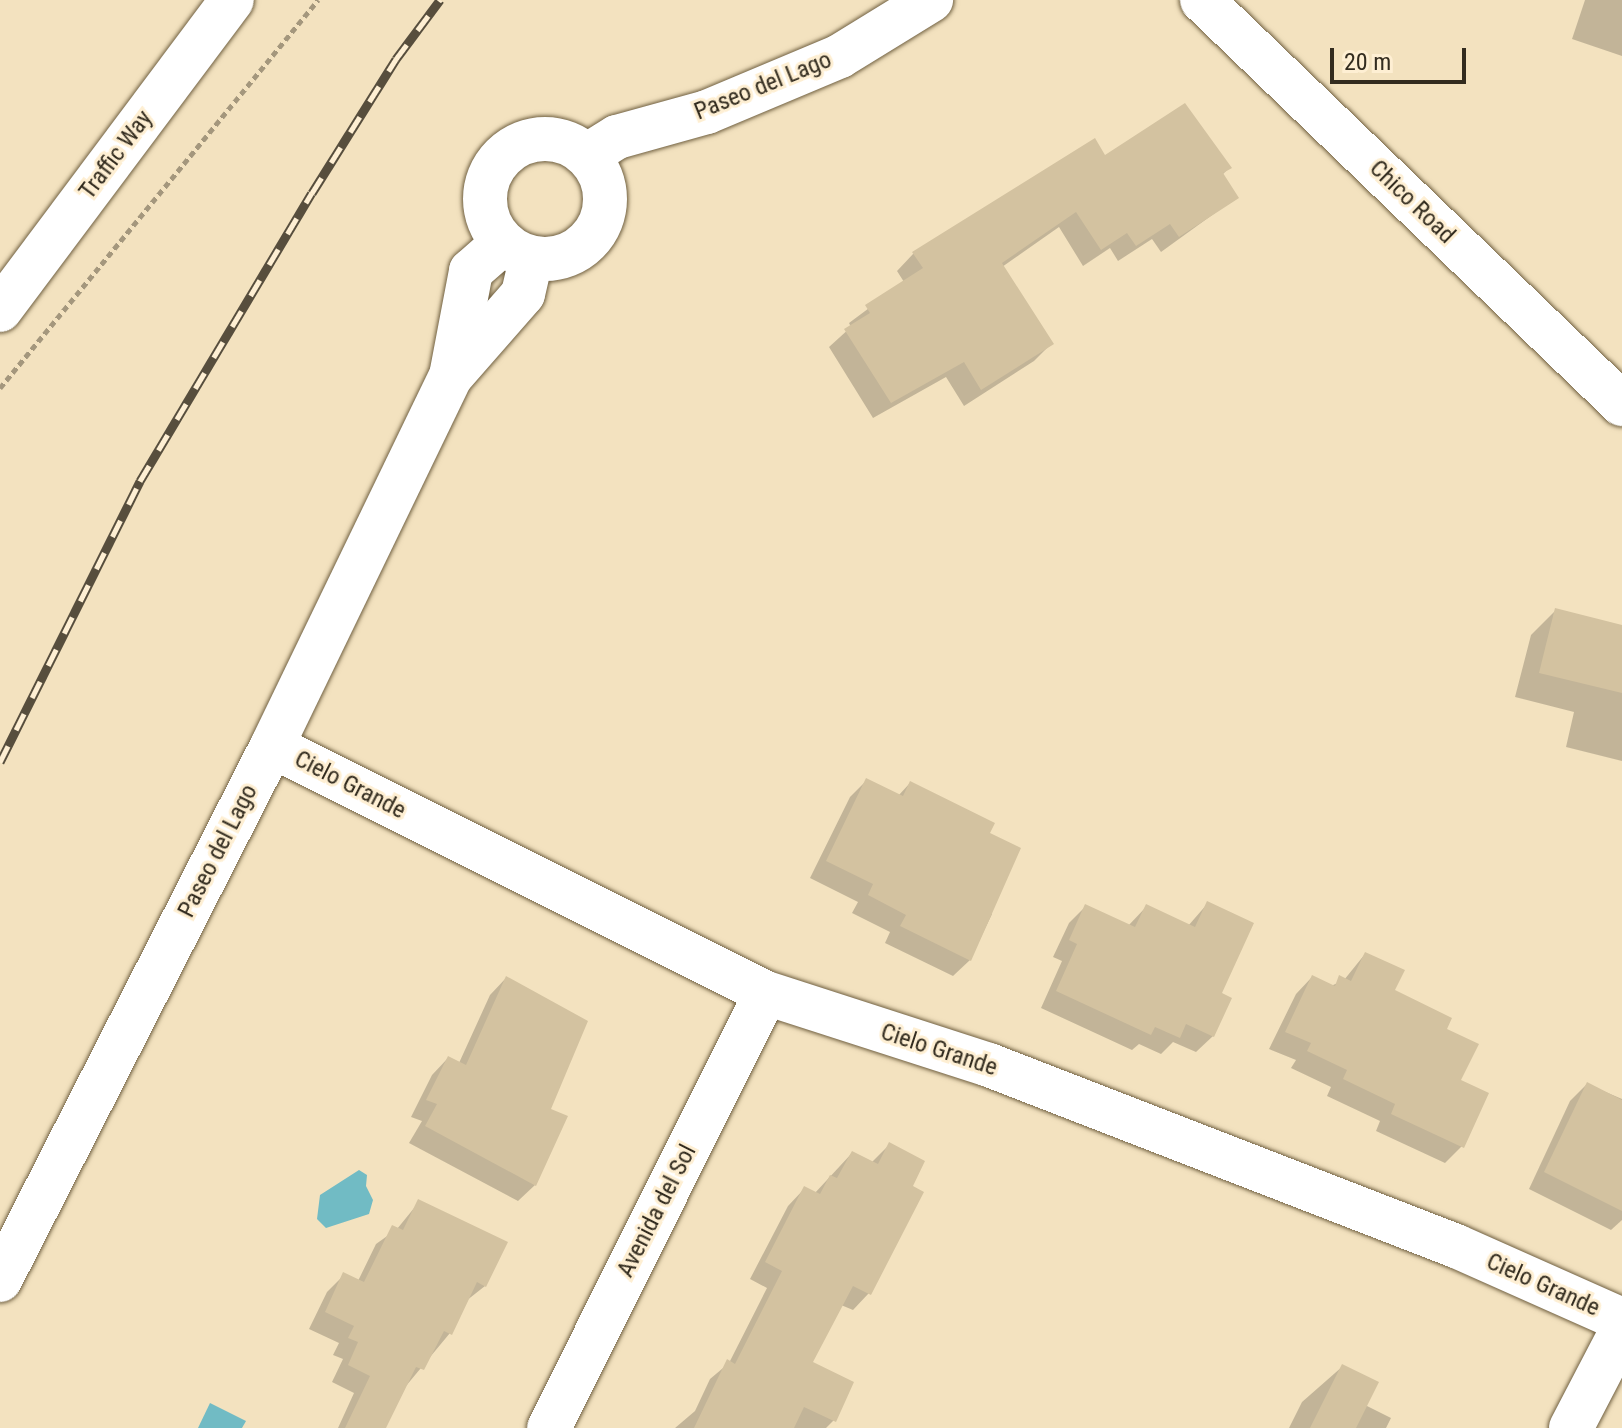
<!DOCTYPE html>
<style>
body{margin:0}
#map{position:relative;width:1622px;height:1428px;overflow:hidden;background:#f3e2bf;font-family:"Roboto Condensed",sans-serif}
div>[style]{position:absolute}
.water>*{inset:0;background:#71bbc4}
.shadow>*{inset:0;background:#0003}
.building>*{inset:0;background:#d3c2a0}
.path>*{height:5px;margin-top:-2.5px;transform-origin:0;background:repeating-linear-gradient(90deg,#a4977d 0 6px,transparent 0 10px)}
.roads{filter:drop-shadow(0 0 2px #706041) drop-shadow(0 0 2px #706041)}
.street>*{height:44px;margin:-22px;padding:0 22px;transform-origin:22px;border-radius:22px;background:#fff}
.street>.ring{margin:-22px;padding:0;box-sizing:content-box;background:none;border:44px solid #fff;border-radius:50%}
.secondary>*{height:44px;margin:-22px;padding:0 22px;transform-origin:22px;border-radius:22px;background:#fff}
.rail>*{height:9px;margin-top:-4.5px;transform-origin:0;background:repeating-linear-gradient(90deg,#feefd3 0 18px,#574e3d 0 36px);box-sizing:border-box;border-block:2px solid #574e3d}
span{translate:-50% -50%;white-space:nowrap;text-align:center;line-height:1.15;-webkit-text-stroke:6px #feefd3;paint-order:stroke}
.street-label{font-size:24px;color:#332c1f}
.scale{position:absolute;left:1330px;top:48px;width:136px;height:36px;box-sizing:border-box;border:4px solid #332c1f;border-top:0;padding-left:10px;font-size:24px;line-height:28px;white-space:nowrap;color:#332c1f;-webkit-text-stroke:6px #feefd3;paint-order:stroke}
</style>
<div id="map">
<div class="water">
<div style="clip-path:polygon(359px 1170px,367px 1175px,366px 1186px,373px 1200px,369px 1214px,326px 1228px,317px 1219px,320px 1195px)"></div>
<div style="clip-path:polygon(210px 1403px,246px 1421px,242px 1428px,198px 1428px)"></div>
</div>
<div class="shadow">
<div style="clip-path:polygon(1585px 0,1622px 0,1622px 56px,1572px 39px)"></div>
<div style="clip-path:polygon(1105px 157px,1229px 168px,1222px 175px,1237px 197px,1161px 252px,1152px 239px,1118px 261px,1110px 248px,1083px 266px,1059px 227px,1002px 267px,1051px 344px,1034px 361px,964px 406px,946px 377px,873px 418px,829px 347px,851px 327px,849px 323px,904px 282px,897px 271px,913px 254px)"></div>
<div style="clip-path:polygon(1556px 610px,1622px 627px,1622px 761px,1566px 747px,1574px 712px,1515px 697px,1531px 635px)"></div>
<div style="clip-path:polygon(867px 780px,898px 796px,910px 783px,987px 834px,987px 911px,992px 914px,970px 960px,953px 976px,885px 943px,890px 932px,852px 913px,858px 902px,810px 878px,850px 797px)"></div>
<div style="clip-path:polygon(1208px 903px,1219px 994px,1213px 1036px,1196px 1052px,1173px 1042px,1161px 1054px,1139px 1044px,1132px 1050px,1041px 1008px,1062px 961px,1053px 957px,1069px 923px,1086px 906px,1128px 926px,1146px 907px,1188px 926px)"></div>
<div style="clip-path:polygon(1365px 954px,1392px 991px,1445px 1030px,1459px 1081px,1462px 1146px,1445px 1163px,1376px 1131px,1380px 1121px,1327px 1096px,1331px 1087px,1291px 1068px,1296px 1060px,1269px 1049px,1296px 994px,1312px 977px,1331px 986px,1344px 980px)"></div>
<div style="clip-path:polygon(506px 978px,549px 1111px,535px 1185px,518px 1201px,409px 1143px,422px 1121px,411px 1117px,432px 1075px,448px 1058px,459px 1063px,490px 995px)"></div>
<div style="clip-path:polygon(1587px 1084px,1622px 1099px,1622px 1220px,1611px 1230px,1529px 1189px,1570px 1101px)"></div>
<div style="clip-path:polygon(889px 1145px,869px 1293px,853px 1310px,841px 1305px,810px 1363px,834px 1420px,826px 1428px,675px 1428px,695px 1411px,710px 1379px,729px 1363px,767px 1288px,750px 1279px,788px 1206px,804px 1189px,814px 1194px,852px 1153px,871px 1163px)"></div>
<div style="clip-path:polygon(419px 1202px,485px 1286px,466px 1301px,450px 1333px,406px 1386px,384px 1428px,338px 1428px,354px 1393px,332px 1382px,343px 1359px,333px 1355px,339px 1343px,309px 1329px,327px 1292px,344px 1275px,358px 1281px,376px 1244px,397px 1229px)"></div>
<div style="clip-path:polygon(1343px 1366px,1365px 1405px,1391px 1418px,1386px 1428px,1289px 1428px,1302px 1402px)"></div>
</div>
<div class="building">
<div style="clip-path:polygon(1185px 103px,1232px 168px,1223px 173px,1239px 198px,1179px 237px,1170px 224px,1136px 246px,1127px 233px,1101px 250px,1076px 212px,1002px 263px,1054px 344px,981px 390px,964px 362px,891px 403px,844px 329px,870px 313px,865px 305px,923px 268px,912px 252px,1095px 138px,1105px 155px)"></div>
<div style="clip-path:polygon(1555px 608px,1622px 625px,1622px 693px,1539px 673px)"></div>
<div style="clip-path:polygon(866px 778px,903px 796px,910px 781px,995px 823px,990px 833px,1021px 848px,971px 961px,900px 926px,906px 915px,868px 895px,873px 884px,826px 861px)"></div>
<div style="clip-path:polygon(1207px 901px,1254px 923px,1222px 993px,1232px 998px,1214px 1037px,1186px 1024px,1180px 1038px,1155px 1027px,1151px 1035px,1056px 991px,1077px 944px,1069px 940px,1085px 904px,1135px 927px,1146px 904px,1195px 927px)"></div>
<div style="clip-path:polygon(1365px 952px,1405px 970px,1395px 990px,1452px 1018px,1447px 1029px,1479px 1044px,1461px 1080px,1489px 1093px,1464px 1148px,1391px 1114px,1395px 1104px,1343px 1079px,1347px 1070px,1307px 1051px,1311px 1043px,1285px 1032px,1312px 975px,1335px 986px,1339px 975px,1351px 981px)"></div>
<div style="clip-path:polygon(506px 976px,588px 1021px,551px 1109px,568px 1116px,536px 1186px,425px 1126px,437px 1104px,426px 1100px,448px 1056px,466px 1065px)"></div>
<div style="clip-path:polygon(1587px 1082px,1622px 1100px,1622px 1211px,1544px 1172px)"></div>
<div style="clip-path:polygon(889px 1142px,925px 1161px,913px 1186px,924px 1192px,871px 1295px,853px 1286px,813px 1362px,854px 1382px,836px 1422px,804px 1407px,794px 1428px,694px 1428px,727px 1359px,735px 1364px,782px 1271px,765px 1262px,804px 1186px,820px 1194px,830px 1175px,837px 1178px,852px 1151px,878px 1164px)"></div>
<div style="clip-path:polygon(418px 1199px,508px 1242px,486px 1287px,477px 1282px,452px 1335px,444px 1331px,424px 1370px,416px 1367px,386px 1428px,345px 1428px,370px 1376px,348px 1365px,358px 1342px,348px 1338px,354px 1326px,325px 1312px,343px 1272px,364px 1282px,392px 1225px,403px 1230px)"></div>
<div style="clip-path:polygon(1342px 1364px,1379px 1382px,1356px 1428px,1310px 1428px)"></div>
</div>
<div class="path">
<div style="left:0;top:388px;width:502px;rotate:-50.66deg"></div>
</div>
<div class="roads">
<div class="street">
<div style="left:1202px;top:0;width:583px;rotate:43.89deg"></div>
<div class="ring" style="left:485px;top:139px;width:76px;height:76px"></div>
<div style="left:588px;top:155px;width:34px;rotate:-32deg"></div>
<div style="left:617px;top:137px;width:93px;rotate:-15.5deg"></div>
<div style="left:707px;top:112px;width:144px;rotate:-22.8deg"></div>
<div style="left:840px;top:56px;width:107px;rotate:-31.6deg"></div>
<div style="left:453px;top:374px;width:106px;rotate:-48.8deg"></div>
<div style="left:523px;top:294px;width:36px;rotate:-77deg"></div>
<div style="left:272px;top:746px;width:552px;rotate:26.57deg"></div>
<div style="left:766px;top:993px;width:234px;rotate:17.9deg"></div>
<div style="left:989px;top:1065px;width:501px;rotate:21.19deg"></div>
<div style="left:1456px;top:1246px;width:182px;rotate:24deg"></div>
<div style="left:0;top:1280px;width:599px;rotate:-63.01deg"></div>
<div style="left:272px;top:746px;width:411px;rotate:-64.2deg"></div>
<div style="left:451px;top:376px;width:107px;rotate:-79.2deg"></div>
<div style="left:471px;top:271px;width:43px;rotate:-41.2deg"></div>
<div style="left:549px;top:1428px;width:486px;rotate:-63.5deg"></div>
<div style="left:1571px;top:1428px;width:110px;rotate:-62.5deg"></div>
</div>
<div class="secondary">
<div style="left:0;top:310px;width:387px;rotate:-53.2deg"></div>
</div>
</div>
<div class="rail">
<div style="left:0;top:762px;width:314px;rotate:-63.5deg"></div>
<div style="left:140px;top:481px;width:335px;rotate:-59.2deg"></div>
<div style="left:312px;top:193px;width:158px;rotate:-57.9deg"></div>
<div style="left:396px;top:59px;width:74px;rotate:-53.3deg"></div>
</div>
<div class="street-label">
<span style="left:763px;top:86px;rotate:-22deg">Paseo del Lago</span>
<span style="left:116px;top:155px;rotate:-53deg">Traffic Way</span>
<span style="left:1412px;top:202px;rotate:44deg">Chico Road</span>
<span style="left:350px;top:785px;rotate:27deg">Cielo Grande</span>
<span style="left:218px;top:851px;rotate:-63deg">Paseo del Lago</span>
<span style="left:939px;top:1050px;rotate:18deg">Cielo Grande</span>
<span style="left:657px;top:1211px;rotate:-63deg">Avenida del Sol</span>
<span style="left:1543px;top:1285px;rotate:24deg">Cielo Grande</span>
</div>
<div class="scale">20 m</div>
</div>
